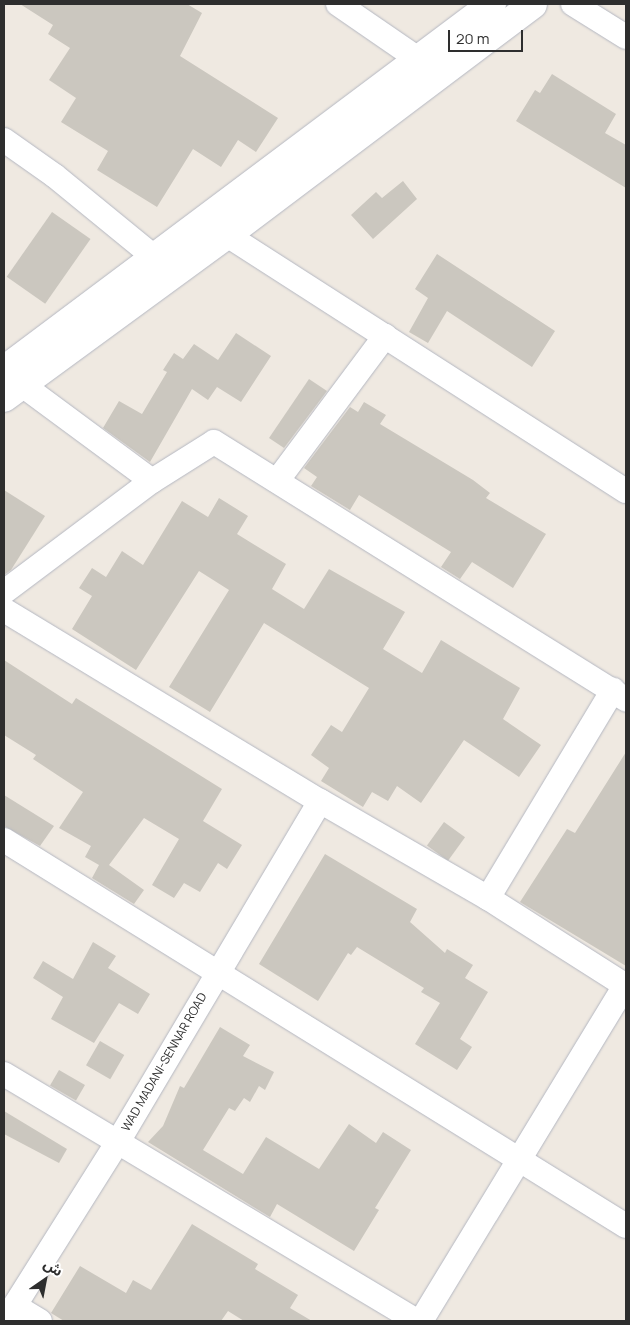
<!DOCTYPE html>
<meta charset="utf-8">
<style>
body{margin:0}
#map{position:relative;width:630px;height:1325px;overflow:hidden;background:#efe9e1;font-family:Manrope,"Noto Sans Arabic",sans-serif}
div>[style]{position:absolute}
.building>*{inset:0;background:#cbc7bf;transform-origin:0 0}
.roads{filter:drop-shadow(0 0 1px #b4b7c1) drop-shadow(0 0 1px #b4b7c1)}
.minor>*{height:24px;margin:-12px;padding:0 12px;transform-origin:12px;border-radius:12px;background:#fff}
.tertiary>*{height:28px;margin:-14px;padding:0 14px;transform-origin:14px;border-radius:14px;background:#fff}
span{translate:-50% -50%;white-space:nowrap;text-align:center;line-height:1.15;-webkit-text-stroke:4px #fff;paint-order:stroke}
.street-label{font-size:12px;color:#2e2e2e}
.frame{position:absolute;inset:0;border:5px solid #2e2e2e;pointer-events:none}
.north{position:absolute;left:20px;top:1255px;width:50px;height:50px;-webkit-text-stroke:4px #fff;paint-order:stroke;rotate:33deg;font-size:14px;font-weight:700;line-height:20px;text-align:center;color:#2e2e2e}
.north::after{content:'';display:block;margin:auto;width:18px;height:22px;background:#2e2e2e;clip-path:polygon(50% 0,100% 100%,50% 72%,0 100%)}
.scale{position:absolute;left:448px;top:30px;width:75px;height:22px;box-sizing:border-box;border:2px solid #2e2e2e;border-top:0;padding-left:6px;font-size:15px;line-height:18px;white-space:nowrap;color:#2e2e2e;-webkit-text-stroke:4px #fff;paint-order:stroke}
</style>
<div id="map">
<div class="building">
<div style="clip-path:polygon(20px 4px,187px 4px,202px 13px,180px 56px,278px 118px,256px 152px,238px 140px,221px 167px,193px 149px,157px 207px,97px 170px,108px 151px,61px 122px,76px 98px,49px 80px,70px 48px,48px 34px,53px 25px)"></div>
<div style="clip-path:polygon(552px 74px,616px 114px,605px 133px,626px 145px,626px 188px,516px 121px,535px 90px,540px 93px)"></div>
<div style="clip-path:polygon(403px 181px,417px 199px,373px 239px,351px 215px,376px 192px,382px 198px)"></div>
<div style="left:52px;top:212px;width:47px;height:79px;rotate:35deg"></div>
<div style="clip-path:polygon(437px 254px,555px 331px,532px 367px,447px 311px,428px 343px,409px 332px,428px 298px,415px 289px)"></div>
<div style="clip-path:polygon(236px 333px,271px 356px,241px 402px,217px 387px,208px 400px,192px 389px,150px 462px,103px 428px,119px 401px,142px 414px,167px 372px,163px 370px,174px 353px,183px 359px,194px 344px,218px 360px)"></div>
<div style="clip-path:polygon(309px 379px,327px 391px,284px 448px,269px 438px)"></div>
<div style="clip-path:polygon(364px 402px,386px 415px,380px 424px,473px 480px,490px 493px,486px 498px,546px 534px,513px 588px,472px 562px,460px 579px,441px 567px,451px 552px,359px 495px,350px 510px,311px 486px,317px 477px,304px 468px,350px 407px,358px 412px)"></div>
<div style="clip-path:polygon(4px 490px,45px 516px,11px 570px,4px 575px)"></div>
<div style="clip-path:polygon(219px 498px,248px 516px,237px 534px,286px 564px,272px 589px,304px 609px,329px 569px,405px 612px,383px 649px,422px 673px,441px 640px,520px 688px,503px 719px,541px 745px,519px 777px,464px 740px,421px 803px,397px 786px,388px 801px,372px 792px,363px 807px,321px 781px,329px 768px,311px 755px,331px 725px,342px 732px,369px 688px,264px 623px,210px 712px,169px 687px,229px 590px,199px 571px,136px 670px,72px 629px,92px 596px,79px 588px,92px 568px,106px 577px,122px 551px,143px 565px,182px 501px,208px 517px)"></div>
<div style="clip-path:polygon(4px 660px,72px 704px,76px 698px,222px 789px,203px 821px,242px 845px,227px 869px,218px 863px,200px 892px,184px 883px,174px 898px,152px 885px,179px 839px,144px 818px,109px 865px,144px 890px,134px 904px,92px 878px,99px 865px,85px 857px,91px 846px,59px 828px,83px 792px,33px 759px,36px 755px,4px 735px)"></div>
<div style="clip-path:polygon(626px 752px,626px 966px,520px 902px,567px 829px,575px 833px)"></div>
<div style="clip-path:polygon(4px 795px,54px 826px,40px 846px,4px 826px)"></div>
<div style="left:444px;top:822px;width:26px;height:29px;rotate:36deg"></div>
<div style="clip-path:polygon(325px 854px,417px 909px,410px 922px,445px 953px,447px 949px,473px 965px,465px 978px,488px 992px,460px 1039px,472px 1047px,457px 1070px,415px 1044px,440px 1003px,421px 992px,424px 988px,357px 947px,351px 955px,348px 953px,318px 1001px,259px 964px)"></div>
<div style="clip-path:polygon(93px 942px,116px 956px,108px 968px,150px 994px,138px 1014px,119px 1003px,94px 1043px,51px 1019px,63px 997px,33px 978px,43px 961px,73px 979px)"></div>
<div style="clip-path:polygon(220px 1027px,250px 1045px,243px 1056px,274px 1072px,265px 1090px,259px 1086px,250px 1102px,244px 1098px,235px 1111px,229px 1108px,203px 1150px,243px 1174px,266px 1137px,319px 1169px,349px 1124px,376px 1143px,383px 1132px,411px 1150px,375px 1208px,379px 1210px,354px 1251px,277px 1204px,270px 1217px,148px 1142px,163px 1126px,180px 1086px,184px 1088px)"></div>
<div style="left:100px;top:1041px;width:28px;height:28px;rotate:30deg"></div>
<div style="left:59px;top:1070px;width:30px;height:18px;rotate:30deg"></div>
<div style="clip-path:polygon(4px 1111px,67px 1149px,59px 1163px,4px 1134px)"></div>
<div style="clip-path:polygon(192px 1224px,258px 1264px,255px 1269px,298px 1295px,290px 1308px,312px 1321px,244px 1321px,228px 1311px,221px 1321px,64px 1321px,51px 1313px,80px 1266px,126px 1293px,133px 1280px,151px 1290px)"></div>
</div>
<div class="roads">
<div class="minor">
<div style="left:338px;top:4px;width:97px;rotate:34.5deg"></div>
<div style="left:573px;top:4px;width:62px;rotate:31.9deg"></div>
<div style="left:4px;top:140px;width:62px;rotate:35.2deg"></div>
<div style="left:55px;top:176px;width:128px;rotate:39.3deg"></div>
<div style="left:216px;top:223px;width:16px;rotate:47deg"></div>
<div style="left:227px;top:235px;width:474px;rotate:32.7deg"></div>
<div style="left:21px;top:384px;width:163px;rotate:36.5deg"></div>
<div style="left:277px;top:481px;width:181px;rotate:-53.3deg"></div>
<div style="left:4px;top:592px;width:185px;rotate:-36.9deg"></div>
<div style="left:152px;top:481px;width:73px;rotate:-32.2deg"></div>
<div style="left:214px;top:442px;width:486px;rotate:32deg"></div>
<div style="left:4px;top:610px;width:369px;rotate:31.2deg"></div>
<div style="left:320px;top:801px;width:194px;rotate:30deg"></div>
<div style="left:488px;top:898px;width:164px;rotate:32.5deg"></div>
<div style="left:4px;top:840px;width:732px;rotate:31.82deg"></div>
<div style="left:488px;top:898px;width:243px;rotate:-59deg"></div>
<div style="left:4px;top:1074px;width:480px;rotate:30.9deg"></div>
<div style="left:15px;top:1306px;width:29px;rotate:31deg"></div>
<div style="left:5px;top:1321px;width:214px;rotate:-57.8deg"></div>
<div style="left:119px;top:1140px;width:394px;rotate:-59.3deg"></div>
<div style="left:421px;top:1321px;width:393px;rotate:-58.7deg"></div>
</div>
<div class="tertiary">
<div style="left:4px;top:370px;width:610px;rotate:-36.87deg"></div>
<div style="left:4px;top:398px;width:276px;rotate:-36.2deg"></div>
<div style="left:227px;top:235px;width:383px;rotate:-37deg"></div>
</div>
</div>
<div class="street-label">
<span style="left:164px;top:1062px;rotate:-60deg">WAD MADANI-SENNAR ROAD</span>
</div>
<div class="frame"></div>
<div class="north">ش</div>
<div class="scale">20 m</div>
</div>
